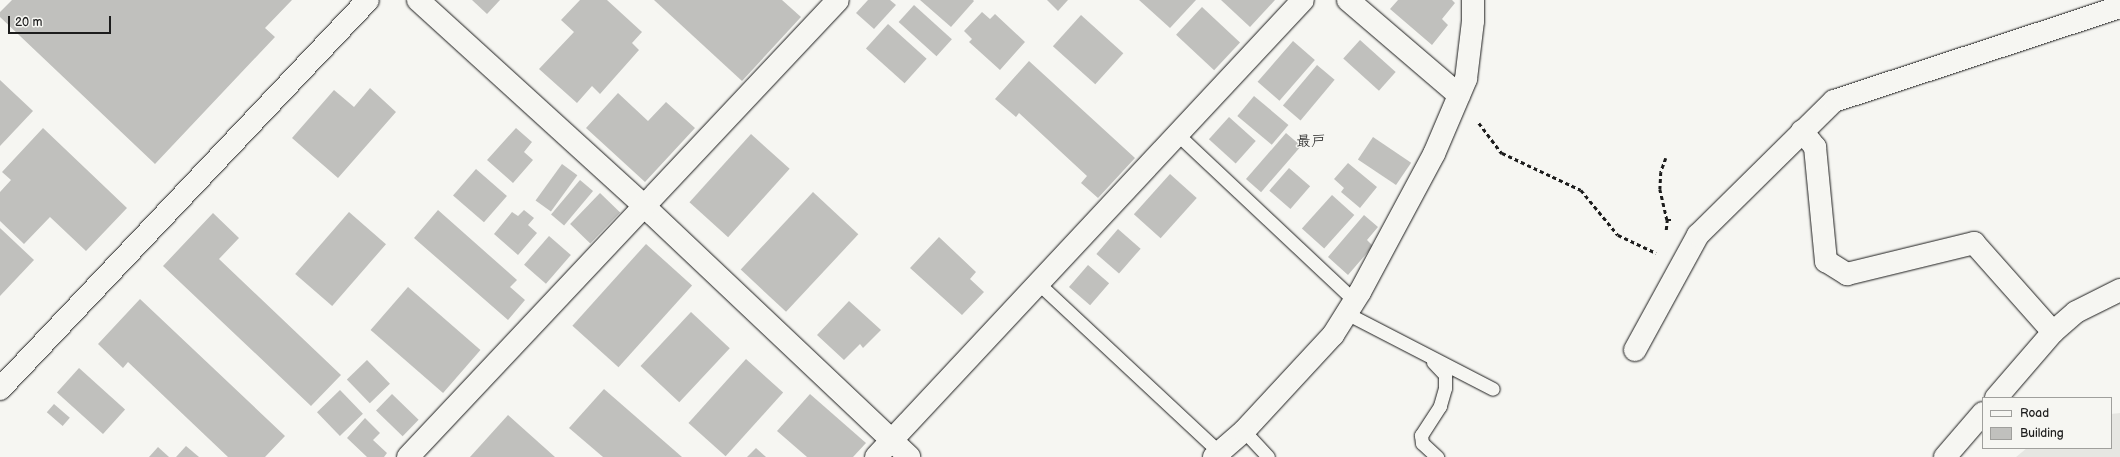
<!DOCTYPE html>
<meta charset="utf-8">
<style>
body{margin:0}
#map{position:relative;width:2120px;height:457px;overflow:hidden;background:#f6f6f2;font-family:"Balsamiq Sans","Klee One",sans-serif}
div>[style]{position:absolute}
.built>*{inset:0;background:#e6e6e2}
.building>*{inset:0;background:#c0c0bd;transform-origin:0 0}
.path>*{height:2.5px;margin-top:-1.25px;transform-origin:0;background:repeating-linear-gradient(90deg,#1c1c1c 0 4px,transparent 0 7px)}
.roads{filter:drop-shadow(0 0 1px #1c1c1c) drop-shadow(0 0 1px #1c1c1c)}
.service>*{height:13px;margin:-6.5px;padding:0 6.5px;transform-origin:6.5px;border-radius:6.5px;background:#f6f6f2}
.minor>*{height:22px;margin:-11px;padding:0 11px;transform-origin:11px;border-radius:11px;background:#f6f6f2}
.tertiary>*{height:22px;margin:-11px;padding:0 11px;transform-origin:11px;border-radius:11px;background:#f6f6f2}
span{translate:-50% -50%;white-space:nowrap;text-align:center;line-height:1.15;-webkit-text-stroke:3px #f6f6f2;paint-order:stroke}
.quarter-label{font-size:15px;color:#1c1c1c}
.legend{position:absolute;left:1982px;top:397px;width:130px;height:52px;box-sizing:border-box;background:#f6f6f2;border:1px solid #9f9f9c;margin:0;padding:5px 7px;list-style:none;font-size:12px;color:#1c1c1c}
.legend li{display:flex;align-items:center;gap:8px;height:20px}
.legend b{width:20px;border:1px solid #9f9f9c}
.scale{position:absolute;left:8px;top:16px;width:103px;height:18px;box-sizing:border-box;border:2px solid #1c1c1c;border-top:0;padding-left:5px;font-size:12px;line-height:14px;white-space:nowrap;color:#1c1c1c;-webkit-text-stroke:3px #f6f6f2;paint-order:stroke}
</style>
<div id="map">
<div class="built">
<div style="clip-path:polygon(2120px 413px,2120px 457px,2016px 457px,2027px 448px,2111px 448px,2111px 414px)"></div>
</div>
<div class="building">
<div style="clip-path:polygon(12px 0,292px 0,265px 28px,275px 37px,155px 164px,0 17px,0 12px)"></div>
<div style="clip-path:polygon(472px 0,500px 0,487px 14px)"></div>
<div style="clip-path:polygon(580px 0,607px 0,642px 32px,632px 43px,639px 50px,600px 94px,592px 86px,577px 103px,539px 69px,574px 32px,561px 20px)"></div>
<div style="clip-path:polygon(654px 0,782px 0,801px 17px,742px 81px)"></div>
<div style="clip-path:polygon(868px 0,890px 0,896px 5px,874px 29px,856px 13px)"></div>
<div style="clip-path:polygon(920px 0,973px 0,974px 1px,951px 27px)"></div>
<div style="clip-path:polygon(1047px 0,1068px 0,1058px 11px)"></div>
<div style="clip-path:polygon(1139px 0,1196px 0,1170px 28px)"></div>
<div style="clip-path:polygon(1221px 0,1275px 0,1250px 27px)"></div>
<div style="clip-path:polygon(1398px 0,1452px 0,1455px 3px,1442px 19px,1448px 25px,1432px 45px,1390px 9px)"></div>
<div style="left:914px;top:5px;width:51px;height:23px;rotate:42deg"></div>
<div style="left:1202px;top:7px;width:52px;height:38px;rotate:43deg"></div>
<div style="clip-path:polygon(982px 12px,990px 19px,995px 14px,1025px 42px,1000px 70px,969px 42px,972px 39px,964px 31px)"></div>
<div style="left:1081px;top:15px;width:57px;height:42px;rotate:42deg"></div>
<div style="left:888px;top:24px;width:52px;height:33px;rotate:42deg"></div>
<div style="left:1360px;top:40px;width:48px;height:25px;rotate:42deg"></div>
<div style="left:1293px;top:41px;width:29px;height:54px;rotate:41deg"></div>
<div style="clip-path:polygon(1029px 61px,1135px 158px,1098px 198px,1081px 183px,1087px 176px,1019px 113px,1016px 117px,995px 99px)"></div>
<div style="left:1317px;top:65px;width:23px;height:53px;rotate:40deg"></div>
<div style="clip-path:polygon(0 80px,33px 111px,0 146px)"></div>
<div style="clip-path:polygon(370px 88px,396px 112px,338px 178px,292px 138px,334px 90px,354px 107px)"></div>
<div style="clip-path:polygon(618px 93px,648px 121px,666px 102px,695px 128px,645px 182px,586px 128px)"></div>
<div style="left:1254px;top:96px;width:45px;height:26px;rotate:40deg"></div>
<div style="left:1229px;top:117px;width:36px;height:30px;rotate:42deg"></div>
<div style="clip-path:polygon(43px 128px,127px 208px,86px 251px,50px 217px,24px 244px,0 221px,0 192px,11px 180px,2px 172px)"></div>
<div style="clip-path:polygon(516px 128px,532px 142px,524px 152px,533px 160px,513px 183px,487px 160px)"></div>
<div style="left:1286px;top:133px;width:20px;height:61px;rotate:41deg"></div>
<div style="left:751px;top:134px;width:52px;height:92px;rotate:42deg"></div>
<div style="left:1373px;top:137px;width:46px;height:27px;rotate:34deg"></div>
<div style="clip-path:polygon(1348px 163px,1377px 187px,1360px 208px,1341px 192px,1344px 188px,1334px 179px)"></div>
<div style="left:562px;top:164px;width:19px;height:45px;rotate:36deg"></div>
<div style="left:1289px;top:168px;width:28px;height:30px;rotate:41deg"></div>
<div style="left:476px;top:169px;width:41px;height:35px;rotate:41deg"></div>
<div style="left:1170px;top:174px;width:36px;height:54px;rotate:42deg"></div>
<div style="left:580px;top:180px;width:17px;height:45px;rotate:40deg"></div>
<div style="left:813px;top:192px;width:62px;height:106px;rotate:43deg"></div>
<div style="left:600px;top:193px;width:28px;height:43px;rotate:44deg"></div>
<div style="left:1332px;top:195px;width:30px;height:45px;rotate:42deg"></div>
<div style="clip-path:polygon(438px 210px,517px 280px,510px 287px,525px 300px,508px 320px,414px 238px)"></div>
<div style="clip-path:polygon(524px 210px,534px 218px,528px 225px,537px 233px,518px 255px,494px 234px,512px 212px,518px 216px)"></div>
<div style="left:349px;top:212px;width:49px;height:82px;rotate:41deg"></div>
<div style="clip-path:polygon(213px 213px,239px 238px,219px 259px,341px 375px,311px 406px,163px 266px)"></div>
<div style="clip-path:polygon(1364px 215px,1378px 227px,1367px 240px,1373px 246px,1348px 275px,1328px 257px)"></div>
<div style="clip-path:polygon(0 228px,34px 260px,0 296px)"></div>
<div style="left:1118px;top:229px;width:30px;height:33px;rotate:41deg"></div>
<div style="left:549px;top:236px;width:29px;height:38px;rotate:41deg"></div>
<div style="clip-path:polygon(939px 237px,976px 272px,970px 279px,984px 292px,962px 315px,910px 268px)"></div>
<div style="left:646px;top:244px;width:62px;height:110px;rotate:42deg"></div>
<div style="left:1088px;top:265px;width:28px;height:29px;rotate:41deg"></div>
<div style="left:408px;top:287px;width:96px;height:57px;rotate:41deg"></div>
<div style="clip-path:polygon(140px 299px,285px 436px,265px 457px,228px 457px,128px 362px,123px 368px,98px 344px)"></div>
<div style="clip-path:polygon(849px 301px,881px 330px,863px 348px,860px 344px,844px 360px,817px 335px)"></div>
<div style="left:691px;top:312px;width:53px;height:74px;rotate:43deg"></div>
<div style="left:746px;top:359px;width:50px;height:86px;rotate:42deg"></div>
<div style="left:367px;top:360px;width:33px;height:28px;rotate:46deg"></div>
<div style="left:79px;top:368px;width:62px;height:33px;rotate:42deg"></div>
<div style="clip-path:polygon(604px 389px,682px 457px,603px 457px,569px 428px)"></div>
<div style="left:340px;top:390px;width:33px;height:32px;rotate:46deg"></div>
<div style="left:392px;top:394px;width:37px;height:23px;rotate:44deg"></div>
<div style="clip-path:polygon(810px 394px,866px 443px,853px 457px,807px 457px,777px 431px)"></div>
<div style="left:54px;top:404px;width:21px;height:11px;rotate:41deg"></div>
<div style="clip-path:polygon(508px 415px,555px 457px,470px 457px)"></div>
<div style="clip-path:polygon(365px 418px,380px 433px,373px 440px,387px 453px,384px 457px,367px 457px,347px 438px)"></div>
<div style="clip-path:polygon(186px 446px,199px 457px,176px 457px)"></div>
<div style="clip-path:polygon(158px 447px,169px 457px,149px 457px)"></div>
<div style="clip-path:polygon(756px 448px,766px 457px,747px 457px)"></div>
</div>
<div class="path">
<div style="left:1479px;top:123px;width:38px;rotate:53deg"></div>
<div style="left:1502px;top:153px;width:87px;rotate:25.1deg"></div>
<div style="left:1581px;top:190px;width:58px;rotate:50.6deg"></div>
<div style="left:1618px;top:235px;width:42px;rotate:25.3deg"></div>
<div style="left:1666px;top:158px;width:15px;rotate:110deg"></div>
<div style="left:1661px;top:172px;width:17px;rotate:93deg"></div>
<div style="left:1660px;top:189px;width:32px;rotate:77deg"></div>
<div style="left:1666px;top:230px;width:10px;rotate:-84deg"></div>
<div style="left:1667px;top:220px;width:5px"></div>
</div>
<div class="roads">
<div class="service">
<div style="left:1177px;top:134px;width:243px;rotate:43.2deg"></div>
<div style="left:1038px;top:283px;width:248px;rotate:43deg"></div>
<div style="left:1346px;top:313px;width:165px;rotate:27.3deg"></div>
<div style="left:1433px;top:362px;width:18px;rotate:47deg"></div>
<div style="left:1445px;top:375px;width:13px;rotate:90deg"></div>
<div style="left:1445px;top:388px;width:19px;rotate:106deg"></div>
<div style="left:1440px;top:406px;width:35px;rotate:123deg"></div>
<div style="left:1421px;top:435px;width:8px;rotate:83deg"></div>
<div style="left:1422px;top:443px;width:21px;rotate:43deg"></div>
<div style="left:1244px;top:431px;width:35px;rotate:47deg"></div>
</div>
<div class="minor">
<div style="left:418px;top:0;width:306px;rotate:42.3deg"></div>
<div style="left:644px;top:206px;width:365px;rotate:43.4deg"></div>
<div style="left:1348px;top:0;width:146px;rotate:40.6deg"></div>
<div style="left:1802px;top:131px;width:21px;rotate:51deg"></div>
<div style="left:1815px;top:147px;width:115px;rotate:84.5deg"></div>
<div style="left:1826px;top:261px;width:25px;rotate:32deg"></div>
<div style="left:1847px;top:274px;width:131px;rotate:-13.7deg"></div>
<div style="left:1974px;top:243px;width:119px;rotate:48.4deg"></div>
<div style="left:1635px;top:350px;width:131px;rotate:-61.3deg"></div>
<div style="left:1698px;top:235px;width:191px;rotate:-44.6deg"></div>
<div style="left:1834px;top:101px;width:301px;rotate:-18.2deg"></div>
<div style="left:1996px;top:398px;width:87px;rotate:-49.2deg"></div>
<div style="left:2053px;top:332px;width:30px;rotate:-41deg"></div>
<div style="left:2076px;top:312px;width:49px;rotate:-26.6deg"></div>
<div style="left:408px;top:457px;width:627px;rotate:-46.74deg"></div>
<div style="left:876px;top:457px;width:625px;rotate:-46.94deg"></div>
<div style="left:1214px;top:457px;width:40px;rotate:-41deg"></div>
<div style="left:1244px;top:431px;width:131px;rotate:-47.2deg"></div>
<div style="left:1333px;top:335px;width:51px;rotate:-57.9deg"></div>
<div style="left:1360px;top:292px;width:157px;rotate:-61.8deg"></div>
<div style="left:1434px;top:154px;width:82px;rotate:-66.9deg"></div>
<div style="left:1466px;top:79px;width:58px;rotate:-83.1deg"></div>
<div style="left:1473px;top:21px;width:21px;rotate:-90deg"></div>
<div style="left:1945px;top:457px;width:58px;rotate:-49.2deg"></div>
</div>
<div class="tertiary">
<div style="left:0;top:389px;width:535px;rotate:-46.59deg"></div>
</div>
</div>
<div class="quarter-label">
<span style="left:1311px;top:142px">最戸</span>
</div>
<ul class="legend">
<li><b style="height:5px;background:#f6f6f2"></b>Road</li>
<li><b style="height:11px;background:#c0c0bd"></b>Building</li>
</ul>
<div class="scale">20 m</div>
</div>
